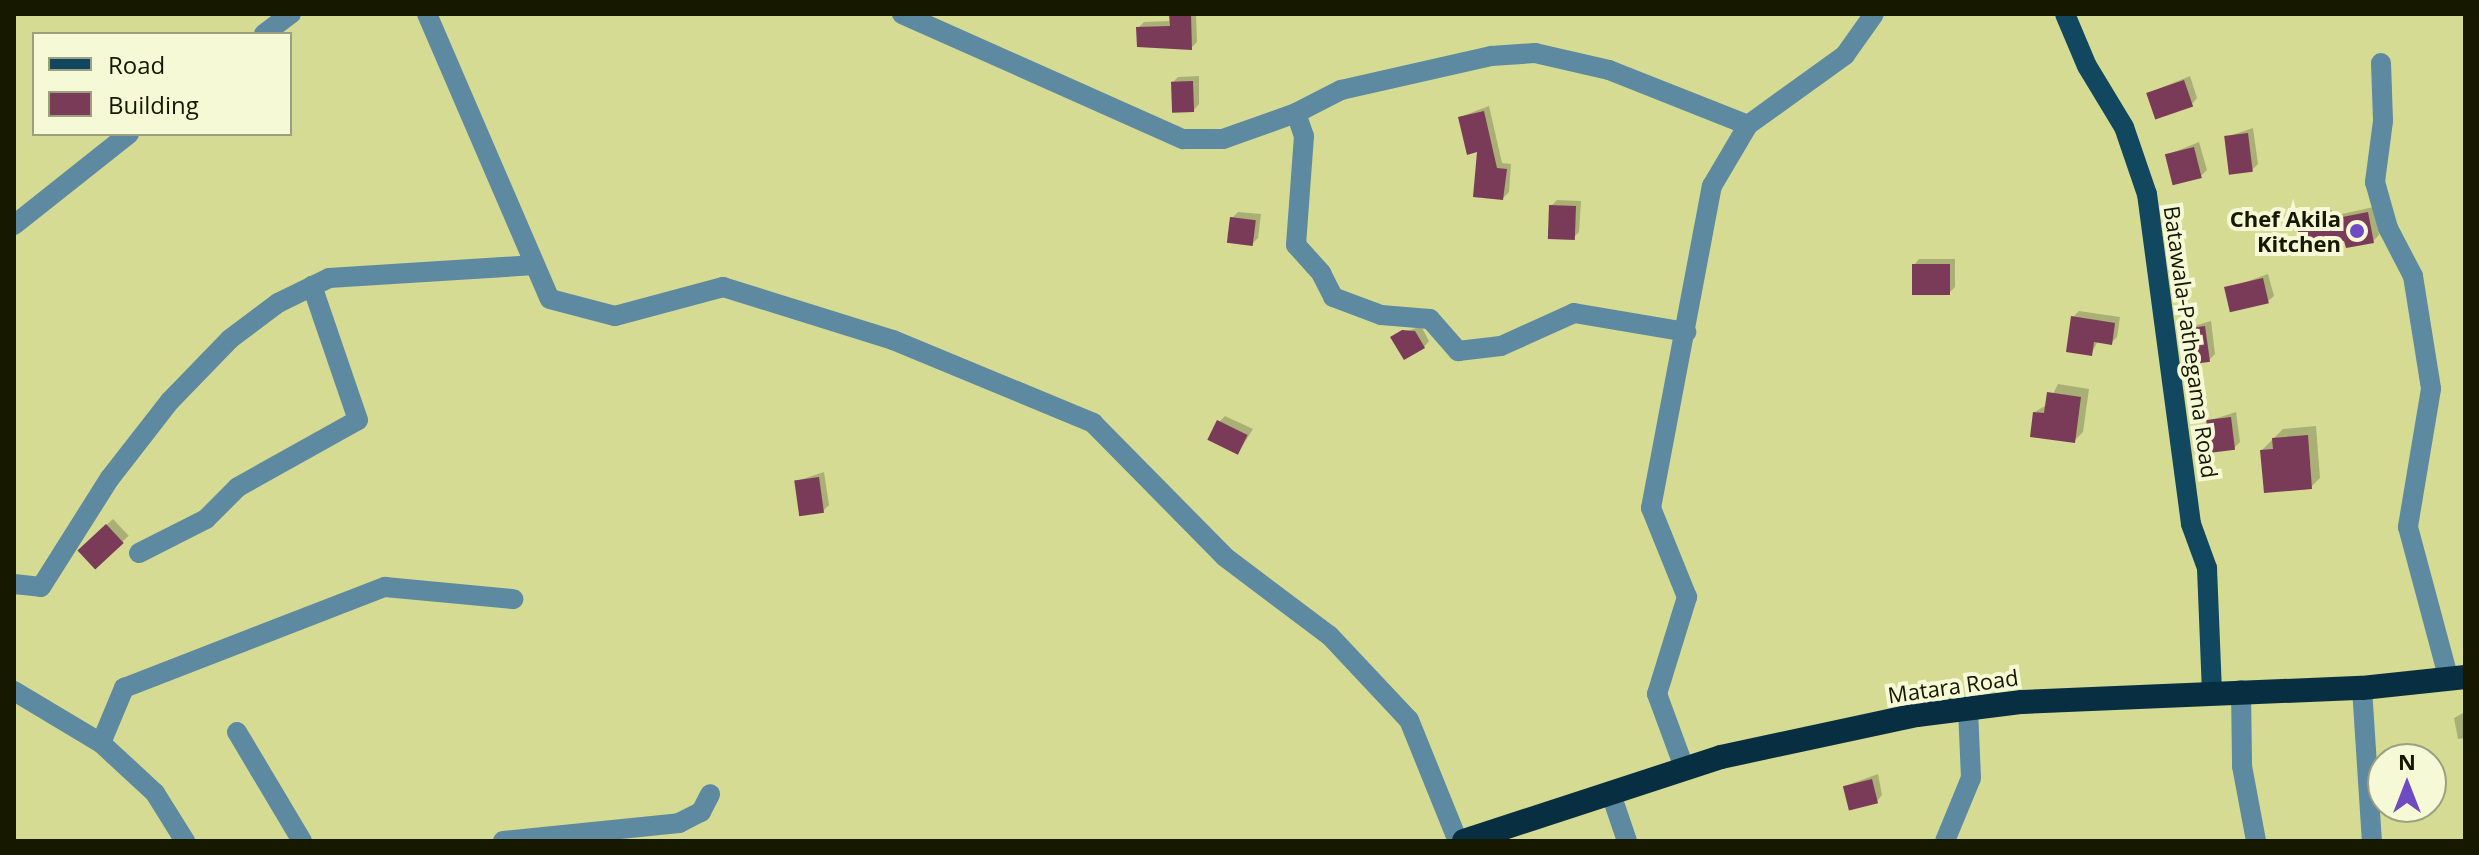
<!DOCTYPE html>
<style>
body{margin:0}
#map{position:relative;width:2479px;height:855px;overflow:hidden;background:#d5db93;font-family:"Open Sans",sans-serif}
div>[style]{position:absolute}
.shadow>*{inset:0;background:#0003;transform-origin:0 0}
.building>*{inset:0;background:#793b58;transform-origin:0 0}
.minor>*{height:20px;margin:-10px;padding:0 10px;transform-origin:10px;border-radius:10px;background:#5d89a1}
.major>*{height:20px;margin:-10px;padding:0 10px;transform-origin:10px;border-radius:10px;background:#11475f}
.highway>*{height:24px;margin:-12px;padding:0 12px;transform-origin:12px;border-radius:12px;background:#072f41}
.dots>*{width:22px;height:22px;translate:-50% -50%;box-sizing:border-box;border:4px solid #f5f9d5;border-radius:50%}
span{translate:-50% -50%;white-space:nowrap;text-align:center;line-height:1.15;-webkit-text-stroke:8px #f5f9d5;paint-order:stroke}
.poi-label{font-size:22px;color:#161800;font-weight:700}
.right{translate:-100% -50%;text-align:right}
.street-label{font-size:22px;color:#161800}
.frame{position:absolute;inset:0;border:16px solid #161800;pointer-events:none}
.legend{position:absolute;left:32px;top:32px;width:260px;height:104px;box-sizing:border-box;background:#f5f9d5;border:2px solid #9c9f80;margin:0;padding:10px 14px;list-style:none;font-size:24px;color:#161800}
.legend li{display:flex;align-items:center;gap:16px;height:40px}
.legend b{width:40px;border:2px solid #9c9f80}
.north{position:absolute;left:2367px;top:743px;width:80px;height:80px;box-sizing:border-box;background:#f5f9d5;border:2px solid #9c9f80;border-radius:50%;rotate:0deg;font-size:22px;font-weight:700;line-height:32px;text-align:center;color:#161800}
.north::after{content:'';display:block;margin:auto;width:28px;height:36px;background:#6e4ac3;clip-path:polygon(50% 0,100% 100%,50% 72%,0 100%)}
</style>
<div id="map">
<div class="shadow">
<div style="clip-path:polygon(1171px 14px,1196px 14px,1197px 42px,1191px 48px,1138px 28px,1144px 22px,1171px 21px)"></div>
<div style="clip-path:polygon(1199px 76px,1199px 104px,1194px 110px,1173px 82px,1178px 77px)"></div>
<div style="clip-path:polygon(2190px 76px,2197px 98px,2192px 104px,2148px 93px)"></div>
<div style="clip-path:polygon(1489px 106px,1502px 163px,1511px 164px,1509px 192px,1503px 198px,1460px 117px)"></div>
<div style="clip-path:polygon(2253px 128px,2258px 164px,2252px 170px,2226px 137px)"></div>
<div style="clip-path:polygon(2199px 142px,2207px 170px,2201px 176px,2167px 155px)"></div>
<div style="clip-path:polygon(1557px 200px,1581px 201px,1579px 232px,1573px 238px,1551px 206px)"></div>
<div style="clip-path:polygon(2374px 207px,2379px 235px,2373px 241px,2345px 238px,2299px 219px,2305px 213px,2332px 210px,2333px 216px)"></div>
<div style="clip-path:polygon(1238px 212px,1261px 214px,1258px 238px,1252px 244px,1232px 218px)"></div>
<div style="clip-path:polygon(1919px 259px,1955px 259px,1955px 287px,1949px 293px,1914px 265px)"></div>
<div style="clip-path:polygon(2268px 274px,2274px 296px,2268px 301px,2226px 289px)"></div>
<div style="clip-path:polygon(2079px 311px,2120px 317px,2117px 337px,2111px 343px,2098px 341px,2091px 354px,2073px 317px)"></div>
<div style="clip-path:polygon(2211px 321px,2215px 354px,2209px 360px,2180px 330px)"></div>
<div style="clip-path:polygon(1421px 326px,1429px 341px,1424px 347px,1393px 337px)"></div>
<div style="clip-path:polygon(2058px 384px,2089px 389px,2083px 432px,2074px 441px,2035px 412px,2048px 404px)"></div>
<div style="clip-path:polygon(2236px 412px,2240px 442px,2234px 448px,2208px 421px)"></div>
<div style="clip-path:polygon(1225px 416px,1253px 429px,1238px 453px,1219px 422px)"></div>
<div style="clip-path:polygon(2316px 426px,2320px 478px,2311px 487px,2262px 450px,2283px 429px)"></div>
<div style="clip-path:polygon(824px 472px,829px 505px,823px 511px,797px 481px)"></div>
<div style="left:113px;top:519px;width:23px;height:45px;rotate:47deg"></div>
<div style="clip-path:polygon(2465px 712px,2465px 738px,2458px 739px,2454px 718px)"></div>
<div style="clip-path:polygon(1878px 774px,1882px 795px,1877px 801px,1845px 786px)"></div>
</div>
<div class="building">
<div style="clip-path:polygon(1169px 14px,1191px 14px,1192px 50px,1137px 47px,1136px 27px,1170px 26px)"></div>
<div style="left:2184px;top:80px;width:28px;height:40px;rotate:71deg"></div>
<div style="left:1193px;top:81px;width:31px;height:22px;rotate:88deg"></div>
<div style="clip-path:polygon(1484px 111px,1497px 168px,1507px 169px,1503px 200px,1473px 197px,1477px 152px,1467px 155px,1458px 117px)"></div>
<div style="left:2248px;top:133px;width:39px;height:24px;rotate:83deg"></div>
<div style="left:2194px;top:147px;width:32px;height:30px;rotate:76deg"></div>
<div style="left:1549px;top:205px;width:27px;height:34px;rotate:2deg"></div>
<div style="clip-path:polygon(2368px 212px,2374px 243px,2346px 248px,2344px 241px,2299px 245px,2297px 218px,2327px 215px,2327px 220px)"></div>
<div style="left:1230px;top:217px;width:26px;height:26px;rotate:7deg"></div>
<div style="left:1912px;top:264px;width:38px;height:31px"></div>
<div style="left:2263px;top:278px;width:26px;height:40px;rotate:77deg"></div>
<div style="clip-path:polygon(2071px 316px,2115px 323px,2112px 345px,2094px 342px,2092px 356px,2066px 352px)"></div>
<div style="left:2205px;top:326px;width:36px;height:27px;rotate:82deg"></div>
<div style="clip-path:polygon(1402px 330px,1415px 331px,1425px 348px,1404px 360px,1390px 337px)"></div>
<div style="clip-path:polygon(2047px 392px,2081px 397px,2075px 443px,2030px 437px,2033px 412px,2044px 413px)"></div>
<div style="left:2231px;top:417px;width:33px;height:25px;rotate:83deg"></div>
<div style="left:1217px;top:420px;width:34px;height:22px;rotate:26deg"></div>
<div style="clip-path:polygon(2308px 435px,2312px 489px,2264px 493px,2260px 450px,2273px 449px,2272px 438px)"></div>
<div style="left:819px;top:477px;width:36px;height:25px;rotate:82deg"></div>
<div style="left:106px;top:524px;width:26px;height:39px;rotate:47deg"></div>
<div style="left:1872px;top:779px;width:25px;height:30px;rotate:76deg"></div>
</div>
<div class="minor">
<div style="left:427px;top:14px;width:310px;rotate:66.7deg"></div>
<div style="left:550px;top:299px;width:67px;rotate:14.7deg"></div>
<div style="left:615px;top:316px;width:112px;rotate:-15deg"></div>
<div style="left:723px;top:287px;width:178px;rotate:17.3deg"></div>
<div style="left:893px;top:340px;width:217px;rotate:22.5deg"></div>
<div style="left:1093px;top:423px;width:188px;rotate:45.4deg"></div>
<div style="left:1225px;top:557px;width:131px;rotate:37deg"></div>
<div style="left:1330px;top:636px;width:115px;rotate:46.8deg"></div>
<div style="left:1409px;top:720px;width:131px;rotate:68deg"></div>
<div style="left:902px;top:14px;width:308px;rotate:24deg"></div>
<div style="left:1183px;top:139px;width:40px"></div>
<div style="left:1223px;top:139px;width:77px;rotate:-19.6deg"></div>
<div style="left:1296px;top:113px;width:51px;rotate:-27.1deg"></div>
<div style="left:1341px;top:90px;width:154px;rotate:-12.8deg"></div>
<div style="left:1491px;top:56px;width:44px;rotate:-3.9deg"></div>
<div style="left:1535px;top:53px;width:76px;rotate:12.9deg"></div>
<div style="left:1609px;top:70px;width:149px;rotate:21.6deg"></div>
<div style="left:264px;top:34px;width:34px;rotate:-37deg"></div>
<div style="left:2381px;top:63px;width:58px;rotate:88deg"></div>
<div style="left:2383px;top:121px;width:62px;rotate:97.5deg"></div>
<div style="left:2375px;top:182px;width:48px;rotate:74.2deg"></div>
<div style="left:2388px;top:228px;width:54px;rotate:62.5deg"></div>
<div style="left:2413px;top:276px;width:114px;rotate:80.9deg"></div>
<div style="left:2431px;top:389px;width:140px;rotate:99.5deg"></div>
<div style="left:2408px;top:527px;width:158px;rotate:75deg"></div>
<div style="left:1296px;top:113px;width:24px;rotate:71deg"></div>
<div style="left:1304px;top:136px;width:109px;rotate:94.2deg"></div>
<div style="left:1296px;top:245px;width:38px;rotate:48deg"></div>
<div style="left:1321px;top:273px;width:27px;rotate:63deg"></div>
<div style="left:1333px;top:297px;width:51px;rotate:20.6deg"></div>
<div style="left:1381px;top:315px;width:49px;rotate:4.7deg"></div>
<div style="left:1430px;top:319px;width:43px;rotate:48.8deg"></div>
<div style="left:1458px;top:351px;width:43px;rotate:-6.6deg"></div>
<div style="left:1501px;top:346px;width:80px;rotate:-24.3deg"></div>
<div style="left:1574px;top:313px;width:114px;rotate:9.6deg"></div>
<div style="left:14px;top:225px;width:147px;rotate:-38.4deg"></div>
<div style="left:139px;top:553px;width:75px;rotate:-26.9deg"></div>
<div style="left:206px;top:519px;width:45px;rotate:-45deg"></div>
<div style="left:238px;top:487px;width:137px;rotate:-29.2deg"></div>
<div style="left:358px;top:420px;width:142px;rotate:-108.9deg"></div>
<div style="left:14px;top:584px;width:27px;rotate:6deg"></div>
<div style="left:41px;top:587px;width:129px;rotate:-57.7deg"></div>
<div style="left:110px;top:478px;width:98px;rotate:-52.1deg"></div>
<div style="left:170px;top:401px;width:86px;rotate:-45.9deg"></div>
<div style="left:230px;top:339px;width:60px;rotate:-36.9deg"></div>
<div style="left:278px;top:303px;width:57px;rotate:-26.1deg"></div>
<div style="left:329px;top:278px;width:206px;rotate:-3.6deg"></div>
<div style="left:2362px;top:688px;width:153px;rotate:86.3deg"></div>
<div style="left:2241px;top:690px;width:76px;rotate:89.2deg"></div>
<div style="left:2242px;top:766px;width:76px;rotate:79.4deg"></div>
<div style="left:14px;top:691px;width:101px;rotate:30.9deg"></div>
<div style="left:101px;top:743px;width:60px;rotate:-67.3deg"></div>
<div style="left:124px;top:688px;width:280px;rotate:-21.2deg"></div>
<div style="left:385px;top:587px;width:129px;rotate:5.4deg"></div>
<div style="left:237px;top:732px;width:127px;rotate:59.2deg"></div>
<div style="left:101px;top:743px;width:74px;rotate:42.8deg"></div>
<div style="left:155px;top:793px;width:57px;rotate:58deg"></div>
<div style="left:1685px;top:770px;width:81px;rotate:-110.2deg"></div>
<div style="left:1657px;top:694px;width:102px;rotate:-72.8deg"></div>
<div style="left:1687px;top:597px;width:96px;rotate:-112deg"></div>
<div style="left:1651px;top:508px;width:328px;rotate:-79.3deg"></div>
<div style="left:1712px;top:186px;width:71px;rotate:-59.5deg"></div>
<div style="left:1748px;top:125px;width:120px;rotate:-35.8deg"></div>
<div style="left:1845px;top:55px;width:50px;rotate:-54.7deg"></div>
<div style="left:1611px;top:794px;width:50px;rotate:71.2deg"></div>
<div style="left:503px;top:841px;width:177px;rotate:-5.8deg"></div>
<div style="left:679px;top:823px;width:25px;rotate:-27deg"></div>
<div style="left:701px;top:812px;width:20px;rotate:-63deg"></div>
<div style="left:1945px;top:841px;width:68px;rotate:-67.6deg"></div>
<div style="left:1971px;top:778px;width:70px;rotate:-92.5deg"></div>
</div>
<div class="major">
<div style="left:2065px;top:14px;width:56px;rotate:67.1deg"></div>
<div style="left:2087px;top:66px;width:71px;rotate:58.8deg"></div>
<div style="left:2124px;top:127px;width:71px;rotate:71.1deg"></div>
<div style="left:2147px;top:194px;width:333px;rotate:82.4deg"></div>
<div style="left:2191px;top:524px;width:47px;rotate:70deg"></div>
<div style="left:2207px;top:568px;width:123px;rotate:87.7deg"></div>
</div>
<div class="highway">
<div style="left:1464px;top:841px;width:270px;rotate:-18.1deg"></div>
<div style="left:1721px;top:757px;width:200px;rotate:-12.1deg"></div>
<div style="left:1917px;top:715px;width:106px;rotate:-7.1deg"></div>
<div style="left:2022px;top:702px;width:340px;rotate:-2.4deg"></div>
<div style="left:2362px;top:688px;width:104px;rotate:-6.1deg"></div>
</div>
<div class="dots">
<div style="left:2357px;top:231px;background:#6e4ac3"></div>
</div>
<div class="poi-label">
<span class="right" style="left:2341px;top:231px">Chef Akila<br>Kitchen</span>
</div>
<div class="street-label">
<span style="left:2191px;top:342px;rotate:82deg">Batawala-Pathegama Road</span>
<span style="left:1953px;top:686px;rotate:-8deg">Matara Road</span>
</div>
<div class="frame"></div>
<ul class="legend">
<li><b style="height:10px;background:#11475f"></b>Road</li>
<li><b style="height:22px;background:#793b58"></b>Building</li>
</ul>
<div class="north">N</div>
</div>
